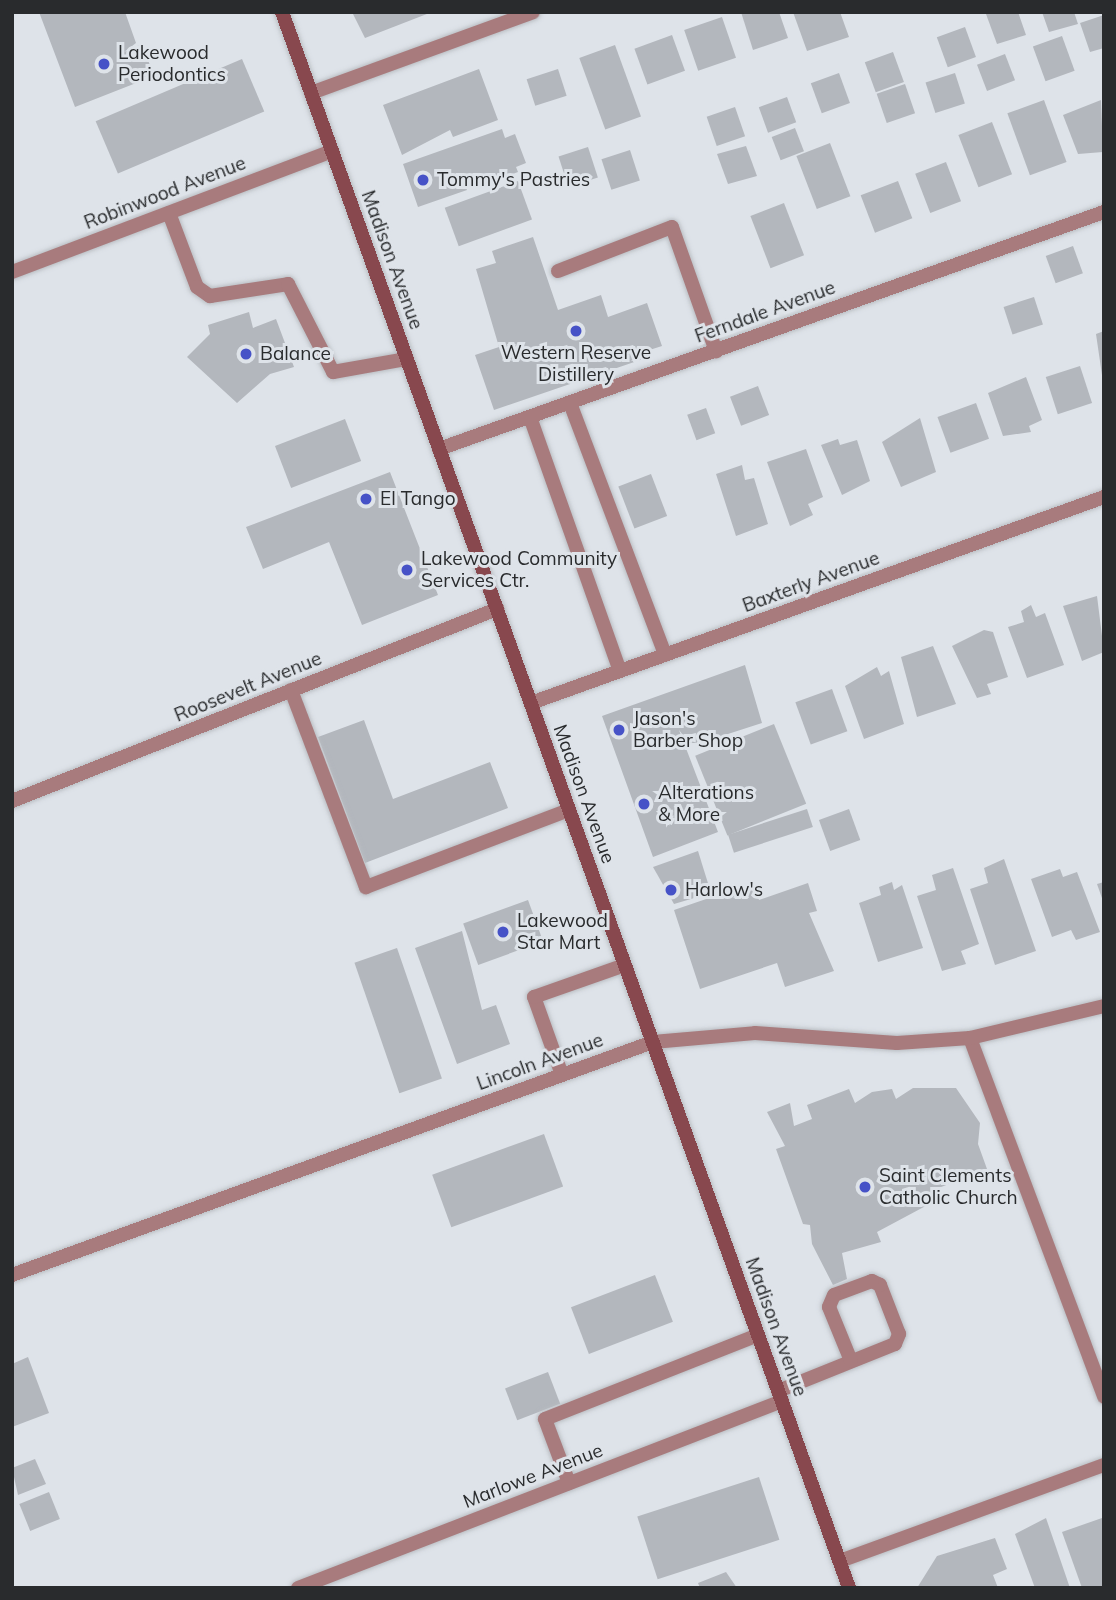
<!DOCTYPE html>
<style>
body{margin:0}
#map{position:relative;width:1116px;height:1600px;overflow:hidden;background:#dee3e9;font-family:Mulish,sans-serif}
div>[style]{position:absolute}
.building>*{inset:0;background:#b3b7bd;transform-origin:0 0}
.roads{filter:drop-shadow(0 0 2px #babec3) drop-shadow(0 0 2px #babec3)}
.service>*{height:14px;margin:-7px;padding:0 7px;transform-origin:7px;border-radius:7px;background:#a87b7d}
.minor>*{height:14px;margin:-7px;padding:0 7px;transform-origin:7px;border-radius:7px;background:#a87b7d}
.secondary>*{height:14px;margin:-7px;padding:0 7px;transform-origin:7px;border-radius:7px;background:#88484e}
.dots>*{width:19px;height:19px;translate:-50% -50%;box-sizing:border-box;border:4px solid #dee3e9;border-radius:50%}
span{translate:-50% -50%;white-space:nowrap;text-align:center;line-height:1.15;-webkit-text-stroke:6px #dee3e9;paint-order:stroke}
.poi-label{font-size:19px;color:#292b2d}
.left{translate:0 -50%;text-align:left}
.street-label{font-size:19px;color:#292b2d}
.frame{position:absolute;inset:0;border:14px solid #292b2d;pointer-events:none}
</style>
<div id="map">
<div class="building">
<div style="clip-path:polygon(39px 12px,125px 12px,136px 43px,124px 52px,142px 44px,154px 76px,75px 107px)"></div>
<div style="clip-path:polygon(352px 12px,432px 12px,365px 38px)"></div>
<div style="clip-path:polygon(741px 12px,779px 12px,788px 38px,753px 50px)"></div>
<div style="clip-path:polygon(793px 12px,840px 12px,849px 37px,807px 51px)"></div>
<div style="clip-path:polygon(1018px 12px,1026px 35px,997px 44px,986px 14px)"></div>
<div style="clip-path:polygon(1042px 12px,1074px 12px,1078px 24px,1049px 32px)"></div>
<div style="clip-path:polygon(1104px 15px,1104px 48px,1090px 52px,1080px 23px)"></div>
<div style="left:722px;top:17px;width:43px;height:40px;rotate:71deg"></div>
<div style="left:965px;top:27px;width:32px;height:30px;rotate:70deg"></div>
<div style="left:672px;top:35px;width:38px;height:40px;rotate:70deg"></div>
<div style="left:1062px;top:36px;width:37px;height:31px;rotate:70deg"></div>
<div style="left:615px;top:45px;width:76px;height:38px;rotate:70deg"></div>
<div style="left:893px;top:52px;width:32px;height:30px;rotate:70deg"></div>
<div style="left:1005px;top:54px;width:28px;height:30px;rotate:69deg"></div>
<div style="left:242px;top:59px;width:57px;height:159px;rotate:67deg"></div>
<div style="clip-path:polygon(479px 69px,498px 120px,453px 137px,450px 130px,402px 155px,383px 105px)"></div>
<div style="left:558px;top:69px;width:28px;height:33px;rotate:72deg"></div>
<div style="left:839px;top:73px;width:32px;height:30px;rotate:70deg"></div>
<div style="left:955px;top:73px;width:32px;height:31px;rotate:72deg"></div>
<div style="left:905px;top:84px;width:31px;height:30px;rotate:71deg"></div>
<div style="left:787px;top:97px;width:27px;height:30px;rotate:70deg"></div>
<div style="left:1044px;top:100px;width:66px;height:39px;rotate:70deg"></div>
<div style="clip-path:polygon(1101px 100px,1103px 152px,1078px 154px,1063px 115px)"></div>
<div style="left:735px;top:107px;width:31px;height:30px;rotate:71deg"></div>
<div style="left:992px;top:122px;width:56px;height:36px;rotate:69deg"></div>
<div style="left:795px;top:128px;width:25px;height:25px;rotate:69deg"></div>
<div style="clip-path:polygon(502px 129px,505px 138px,515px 134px,526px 163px,516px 167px,518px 172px,485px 184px,482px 176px,464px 182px,467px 190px,418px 207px,403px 164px)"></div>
<div style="left:830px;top:143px;width:57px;height:36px;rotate:69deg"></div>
<div style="clip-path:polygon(746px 146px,757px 176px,728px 184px,717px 154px)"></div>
<div style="left:588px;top:147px;width:32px;height:31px;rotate:72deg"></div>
<div style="left:630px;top:150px;width:32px;height:30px;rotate:72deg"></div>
<div style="left:946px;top:162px;width:42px;height:33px;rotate:69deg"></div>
<div style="left:518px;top:181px;width:41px;height:78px;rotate:70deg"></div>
<div style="left:898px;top:181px;width:40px;height:40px;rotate:69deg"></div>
<div style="left:784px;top:203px;width:56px;height:36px;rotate:69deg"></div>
<div style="clip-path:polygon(533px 237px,558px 310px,601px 295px,608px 317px,647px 303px,662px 346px,640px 353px,643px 359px,494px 410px,475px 355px,499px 347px,476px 269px,496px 263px,492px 251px)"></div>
<div style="left:1073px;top:246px;width:29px;height:29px;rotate:70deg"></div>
<div style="left:1034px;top:297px;width:29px;height:32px;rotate:72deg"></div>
<div style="clip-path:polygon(249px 312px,253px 328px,276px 319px,294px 367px,270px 374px,237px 403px,187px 357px,210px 334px,208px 325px)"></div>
<div style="clip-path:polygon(1104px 331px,1104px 381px,1103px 382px,1096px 334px)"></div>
<div style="left:1080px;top:366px;width:39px;height:36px;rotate:72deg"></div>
<div style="clip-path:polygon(1026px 377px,1042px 420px,1029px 426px,1031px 432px,1003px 436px,988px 393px)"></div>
<div style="left:758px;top:386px;width:31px;height:30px;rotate:69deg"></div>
<div style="left:976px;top:403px;width:38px;height:41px;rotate:70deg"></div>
<div style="left:706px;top:408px;width:27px;height:20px;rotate:70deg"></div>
<div style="clip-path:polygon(920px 418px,936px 472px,901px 487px,882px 442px)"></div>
<div style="left:345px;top:419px;width:45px;height:75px;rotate:69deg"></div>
<div style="clip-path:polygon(838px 439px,840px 445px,857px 440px,870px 481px,842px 495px,821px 445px)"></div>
<div style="clip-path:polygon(806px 449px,823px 497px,808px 504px,813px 515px,790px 526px,767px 462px)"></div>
<div style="clip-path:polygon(742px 465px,745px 480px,754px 478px,768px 524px,736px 536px,716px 474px)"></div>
<div style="clip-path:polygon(390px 472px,438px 595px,362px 625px,329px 542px,263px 569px,246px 527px)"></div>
<div style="left:651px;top:474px;width:45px;height:35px;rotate:69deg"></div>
<div style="clip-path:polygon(1097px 596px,1104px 652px,1082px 661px,1063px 606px)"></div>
<div style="clip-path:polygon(1031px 605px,1036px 617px,1045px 613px,1064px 665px,1027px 678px,1008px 627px,1024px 622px,1021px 611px)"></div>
<div style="clip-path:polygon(984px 630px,993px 632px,1008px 677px,987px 684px,991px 694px,977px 698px,952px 646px)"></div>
<div style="clip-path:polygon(933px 646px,956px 704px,917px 717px,901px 657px)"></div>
<div style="clip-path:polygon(745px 665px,762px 723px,700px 743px,689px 743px,679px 730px,718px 832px,653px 857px,602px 716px)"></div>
<div style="clip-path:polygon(877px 667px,881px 676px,889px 671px,904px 724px,864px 739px,845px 686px)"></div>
<div style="left:832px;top:689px;width:45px;height:39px;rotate:70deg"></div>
<div style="clip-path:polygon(364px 720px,393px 799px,490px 762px,508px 808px,365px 863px,318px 737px)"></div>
<div style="left:774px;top:724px;width:86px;height:85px;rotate:68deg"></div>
<div style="left:807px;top:809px;width:19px;height:83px;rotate:72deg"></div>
<div style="left:849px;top:809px;width:33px;height:32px;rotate:70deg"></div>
<div style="clip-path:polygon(698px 851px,711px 893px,674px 904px,653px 867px)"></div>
<div style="clip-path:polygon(1004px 859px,1036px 951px,995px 965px,970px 889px,988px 883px,984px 868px)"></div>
<div style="clip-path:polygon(953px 868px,979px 944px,961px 951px,966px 964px,942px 971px,917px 896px,936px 890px,932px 875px)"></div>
<div style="clip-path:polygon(1060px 869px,1063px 877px,1077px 872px,1100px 932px,1076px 940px,1071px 930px,1052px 937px,1031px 879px)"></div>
<div style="clip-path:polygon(892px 882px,894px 890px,902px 885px,923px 948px,878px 962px,859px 903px,881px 895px,879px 887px)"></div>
<div style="clip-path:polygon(1104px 882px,1104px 901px,1103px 901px,1097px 884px)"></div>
<div style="clip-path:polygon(753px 883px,759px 900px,808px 883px,817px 911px,809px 913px,834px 971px,785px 987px,777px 963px,700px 989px,674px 910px)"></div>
<div style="left:528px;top:900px;width:44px;height:69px;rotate:70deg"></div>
<div style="clip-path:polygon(462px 931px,482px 1010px,496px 1005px,510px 1044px,457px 1064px,415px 948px)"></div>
<div style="left:397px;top:948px;width:138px;height:45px;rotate:71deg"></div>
<div style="clip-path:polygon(913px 1088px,956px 1088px,980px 1123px,978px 1144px,987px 1169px,931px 1191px,935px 1201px,877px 1232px,881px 1242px,842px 1253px,847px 1279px,833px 1285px,812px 1244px,810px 1225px,803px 1224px,776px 1149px,785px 1146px,767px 1112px,790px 1103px,794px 1126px,812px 1119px,807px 1105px,849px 1089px,855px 1103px,872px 1092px,892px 1089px,896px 1099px)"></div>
<div style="left:544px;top:1134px;width:56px;height:119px;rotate:70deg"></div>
<div style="left:655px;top:1275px;width:50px;height:90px;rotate:69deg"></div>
<div style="clip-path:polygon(28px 1357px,49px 1413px,12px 1427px,12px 1364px)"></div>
<div style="left:548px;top:1372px;width:34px;height:46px;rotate:69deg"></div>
<div style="clip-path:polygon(35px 1459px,46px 1484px,18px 1495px,12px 1468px)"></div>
<div style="left:759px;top:1477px;width:66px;height:128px;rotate:72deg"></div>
<div style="left:49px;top:1492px;width:29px;height:32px;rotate:68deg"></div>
<div style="clip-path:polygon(1046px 1518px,1070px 1588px,1035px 1588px,1015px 1534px)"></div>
<div style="clip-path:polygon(1102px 1518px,1104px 1588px,1082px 1588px,1062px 1532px)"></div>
<div style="clip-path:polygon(995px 1538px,1007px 1569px,993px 1575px,998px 1588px,917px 1588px,937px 1556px)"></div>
<div style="clip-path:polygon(726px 1572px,737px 1588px,700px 1588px,698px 1583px)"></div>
</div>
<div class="roads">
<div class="service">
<div style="left:169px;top:213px;width:79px;rotate:69.3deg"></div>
<div style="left:197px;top:287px;width:16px;rotate:35deg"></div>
<div style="left:210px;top:296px;width:79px;rotate:-8.7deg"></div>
<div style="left:288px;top:284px;width:99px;rotate:62.9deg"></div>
<div style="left:333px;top:372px;width:75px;rotate:-10deg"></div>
<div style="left:558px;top:271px;width:122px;rotate:-21.1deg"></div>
<div style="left:672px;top:227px;width:132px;rotate:70.5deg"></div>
<div style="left:570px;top:403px;width:269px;rotate:69.3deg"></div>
<div style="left:530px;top:417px;width:269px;rotate:70.5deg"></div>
<div style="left:291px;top:690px;width:211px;rotate:69.2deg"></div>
<div style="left:366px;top:887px;width:217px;rotate:-20.8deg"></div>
<div style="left:970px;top:1038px;width:383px;rotate:69.5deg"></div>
<div style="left:562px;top:1075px;width:83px;rotate:-109.7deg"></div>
<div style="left:534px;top:997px;width:96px;rotate:-19.4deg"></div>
<div style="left:778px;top:1391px;width:126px;rotate:-21.9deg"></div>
<div style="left:895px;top:1344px;width:11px;rotate:-68deg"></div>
<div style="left:899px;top:1334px;width:53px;rotate:-111.2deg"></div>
<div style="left:880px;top:1285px;width:9px;rotate:-153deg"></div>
<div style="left:872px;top:1281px;width:40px;rotate:159.8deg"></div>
<div style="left:834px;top:1295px;width:13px;rotate:113deg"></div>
<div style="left:829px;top:1307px;width:58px;rotate:67.8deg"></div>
<div style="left:569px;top:1483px;width:68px;rotate:-110.6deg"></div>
<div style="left:545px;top:1419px;width:229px;rotate:-21.5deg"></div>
</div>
<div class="minor">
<div style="left:311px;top:93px;width:236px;rotate:-20deg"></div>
<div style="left:12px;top:272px;width:342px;rotate:-20.7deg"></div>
<div style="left:439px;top:449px;width:706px;rotate:-19.62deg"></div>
<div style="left:531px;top:703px;width:609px;rotate:-19.77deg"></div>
<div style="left:12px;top:801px;width:522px;rotate:-21.6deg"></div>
<div style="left:12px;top:1275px;width:682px;rotate:-19.98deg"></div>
<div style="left:653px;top:1042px;width:102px;rotate:-5deg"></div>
<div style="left:755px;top:1033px;width:142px;rotate:4deg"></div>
<div style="left:897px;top:1043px;width:73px;rotate:-3.9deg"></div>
<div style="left:970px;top:1038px;width:138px;rotate:-13.4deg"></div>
<div style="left:840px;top:1561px;width:281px;rotate:-20deg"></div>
<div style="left:298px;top:1588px;width:519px;rotate:-21.12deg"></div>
</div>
<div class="secondary">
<div style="left:282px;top:12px;width:1675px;rotate:70.21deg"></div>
</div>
</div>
<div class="dots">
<div style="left:104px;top:64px;background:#4652c7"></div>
<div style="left:423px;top:180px;background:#4652c7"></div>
<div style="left:576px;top:331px;background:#4652c7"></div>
<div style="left:246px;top:354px;background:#4652c7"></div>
<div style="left:366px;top:499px;background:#4652c7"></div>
<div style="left:407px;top:570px;background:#4652c7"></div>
<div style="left:619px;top:730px;background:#4652c7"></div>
<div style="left:644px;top:804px;background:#4652c7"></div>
<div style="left:671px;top:890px;background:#4652c7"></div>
<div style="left:503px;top:932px;background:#4652c7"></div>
<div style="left:865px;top:1187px;background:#4652c7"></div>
</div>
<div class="poi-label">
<span class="left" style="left:118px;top:64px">Lakewood<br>Periodontics</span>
<span class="left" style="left:437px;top:180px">Tommy's Pastries</span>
<span style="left:576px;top:364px">Western Reserve<br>Distillery</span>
<span class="left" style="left:260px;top:354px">Balance</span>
<span class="left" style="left:380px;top:499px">El Tango</span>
<span class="left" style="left:421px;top:570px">Lakewood Community<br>Services Ctr.</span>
<span class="left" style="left:633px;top:730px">Jason's<br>Barber Shop</span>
<span class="left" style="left:658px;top:804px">Alterations<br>&amp; More</span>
<span class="left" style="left:685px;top:890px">Harlow's</span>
<span class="left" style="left:517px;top:932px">Lakewood<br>Star Mart</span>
<span class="left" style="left:879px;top:1187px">Saint Clements<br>Catholic Church</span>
</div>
<div class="street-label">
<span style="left:165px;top:193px;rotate:-21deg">Robinwood Avenue</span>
<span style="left:392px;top:260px;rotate:70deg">Madison Avenue</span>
<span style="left:765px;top:312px;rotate:-20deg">Ferndale Avenue</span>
<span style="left:811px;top:582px;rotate:-20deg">Baxterly Avenue</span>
<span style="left:248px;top:687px;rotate:-22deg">Roosevelt Avenue</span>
<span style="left:584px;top:794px;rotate:70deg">Madison Avenue</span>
<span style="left:540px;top:1062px;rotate:-20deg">Lincoln Avenue</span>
<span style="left:776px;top:1327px;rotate:70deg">Madison Avenue</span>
<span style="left:533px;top:1476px;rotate:-21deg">Marlowe Avenue</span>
</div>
<div class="frame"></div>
</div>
